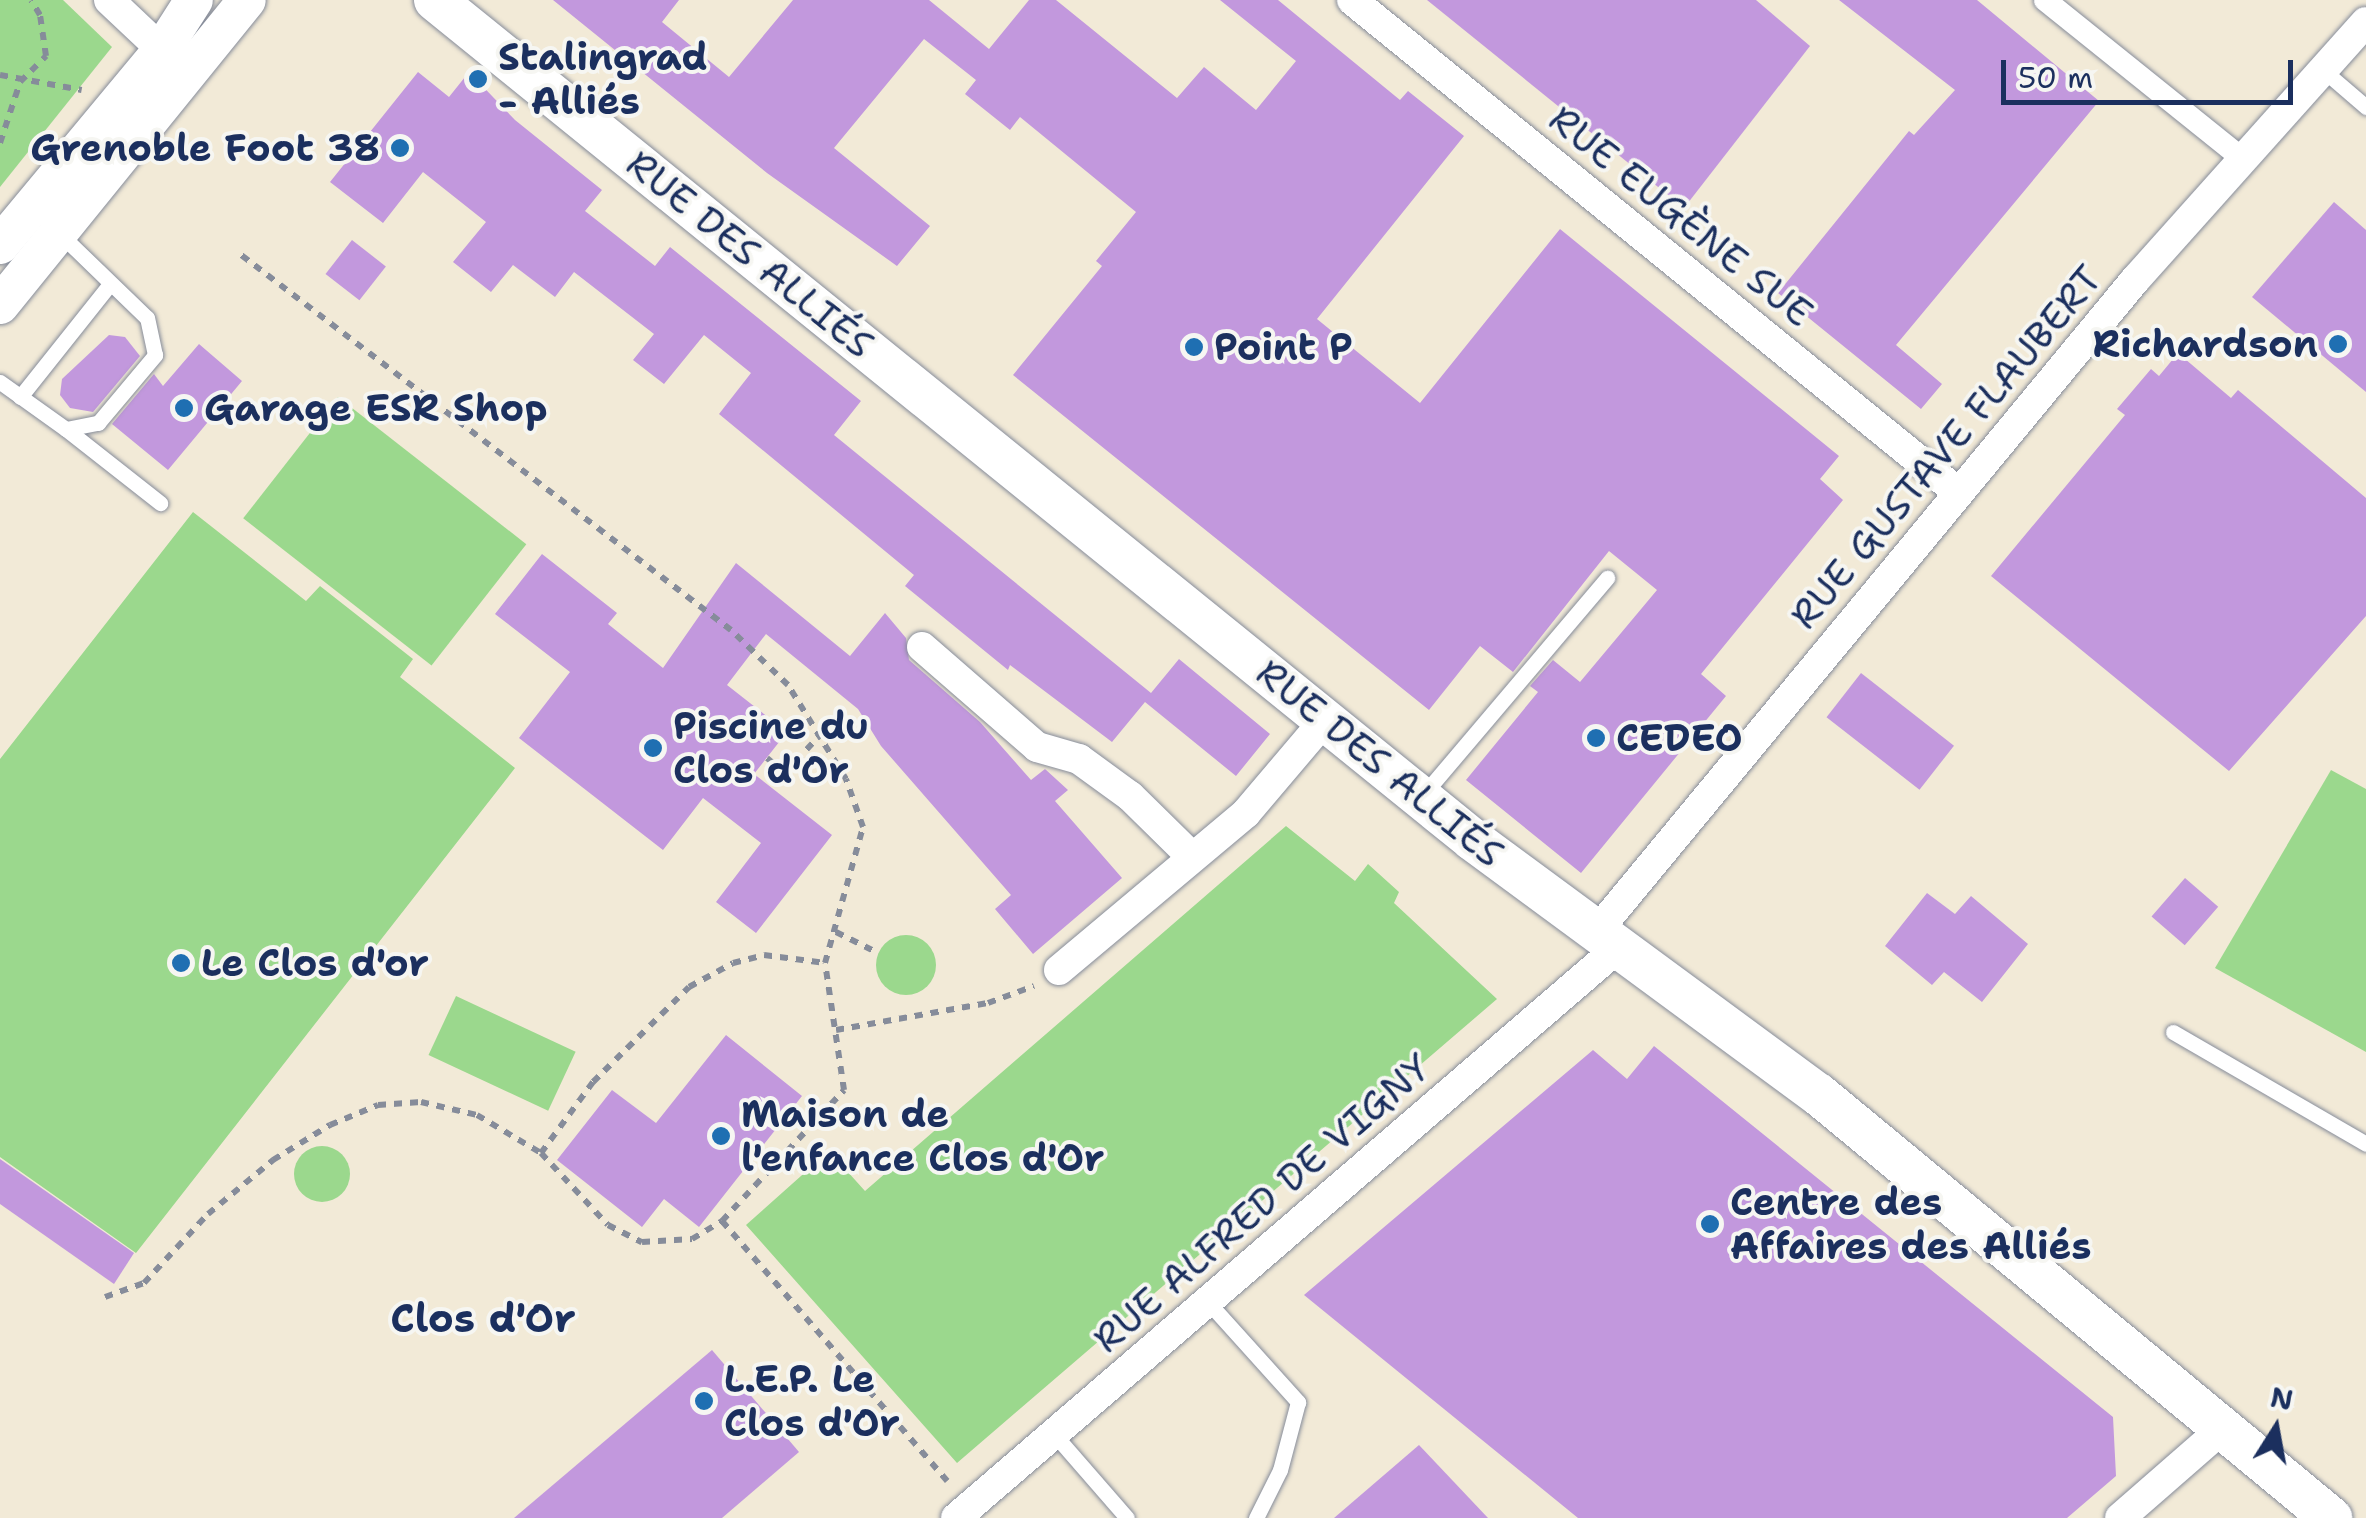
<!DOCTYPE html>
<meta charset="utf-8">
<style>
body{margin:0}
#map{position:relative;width:2366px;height:1518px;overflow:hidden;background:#f2ead7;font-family:"Shantell Sans",sans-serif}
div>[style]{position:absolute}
.green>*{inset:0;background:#9bd88d;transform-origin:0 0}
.round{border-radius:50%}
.building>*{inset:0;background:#c298dd;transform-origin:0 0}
.path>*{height:6px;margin-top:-3px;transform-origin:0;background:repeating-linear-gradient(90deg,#868c9a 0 8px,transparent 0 16px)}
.roads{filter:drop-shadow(0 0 2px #868c9a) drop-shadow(0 0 2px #868c9a)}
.service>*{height:15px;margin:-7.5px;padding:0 7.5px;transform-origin:7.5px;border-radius:7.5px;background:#fff}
.pedestrian>*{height:22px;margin:-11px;padding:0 11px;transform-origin:11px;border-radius:11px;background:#fff}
.minor>*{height:30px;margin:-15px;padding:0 15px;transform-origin:15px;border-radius:15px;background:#fff}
.tertiary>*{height:38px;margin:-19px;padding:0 19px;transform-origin:19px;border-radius:19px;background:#fff}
.secondary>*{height:42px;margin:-21px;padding:0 21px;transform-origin:21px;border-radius:21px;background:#fff}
.dots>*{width:28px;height:28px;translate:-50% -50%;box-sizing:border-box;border:5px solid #f6f6f2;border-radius:50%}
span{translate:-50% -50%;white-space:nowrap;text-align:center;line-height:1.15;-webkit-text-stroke:8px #f6f6f2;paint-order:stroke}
.poi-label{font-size:38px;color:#1b2f5e;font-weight:700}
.left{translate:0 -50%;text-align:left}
.right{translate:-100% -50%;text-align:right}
.street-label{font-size:38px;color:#1b2f5e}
.neighbourhood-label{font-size:40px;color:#1b2f5e;font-weight:700}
.north{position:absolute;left:2226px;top:1378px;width:100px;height:100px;-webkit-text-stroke:8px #f6f6f2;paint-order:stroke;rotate:11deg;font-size:28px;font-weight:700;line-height:40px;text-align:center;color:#1b2f5e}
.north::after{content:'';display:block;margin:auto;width:35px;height:45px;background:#1b2f5e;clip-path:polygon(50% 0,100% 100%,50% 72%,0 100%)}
.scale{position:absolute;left:2001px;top:60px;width:292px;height:45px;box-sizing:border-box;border:5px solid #1b2f5e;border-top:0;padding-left:12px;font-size:30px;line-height:35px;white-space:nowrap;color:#1b2f5e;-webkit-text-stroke:8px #f6f6f2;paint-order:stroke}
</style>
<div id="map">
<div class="green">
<div style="clip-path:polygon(0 0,63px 0,112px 47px,0 187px)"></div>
<div style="left:338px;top:397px;width:239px;height:154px;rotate:38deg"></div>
<div style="clip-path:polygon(193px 512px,306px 601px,320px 586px,413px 659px,400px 677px,515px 768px,136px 1253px,0 1157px,0 759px)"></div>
<div style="clip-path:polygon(2331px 770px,2366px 789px,2366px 1052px,2215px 968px)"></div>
<div style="clip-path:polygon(1286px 826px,1355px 881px,1368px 864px,1399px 892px,1394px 903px,1497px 999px,957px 1463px,746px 1225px,829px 1151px,865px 1191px)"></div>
<div class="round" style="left:876px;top:935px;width:60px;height:60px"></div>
<div style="left:456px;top:996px;width:132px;height:65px;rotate:25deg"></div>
<div class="round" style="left:294px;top:1146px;width:56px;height:56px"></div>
</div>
<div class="building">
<div style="clip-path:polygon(553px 0,679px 0,662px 22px,729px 77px,793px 0,929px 0,989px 49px,1029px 0,1056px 0,1177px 98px,1204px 67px,1256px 110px,1296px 61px,1220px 0,1278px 0,1400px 100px,1408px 91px,1464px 136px,1317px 319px,1420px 403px,1560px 229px,1839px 456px,1820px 479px,1843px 500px,1701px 674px,1726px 696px,1581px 873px,1466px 780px,1538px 692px,1530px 686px,1553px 660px,1580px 682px,1657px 590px,1609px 551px,1513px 672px,1480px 646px,1429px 710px,1013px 375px,1102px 266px,1096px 261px,1136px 212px,1020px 117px,1010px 130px,965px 94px,976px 80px,924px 39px,834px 148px,930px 226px,897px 266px,767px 173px)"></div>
<div style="clip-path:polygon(1427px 0,1756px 0,1810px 46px,1684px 208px)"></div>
<div style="clip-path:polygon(1839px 0,1977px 0,2099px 101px,1896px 345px,1942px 384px,1921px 409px,1778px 293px,1909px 131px,1914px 135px,1955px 90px)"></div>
<div style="clip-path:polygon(418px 72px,449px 97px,469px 72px,515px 120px,602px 190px,585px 211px,655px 266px,670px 247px,861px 401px,834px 435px,1151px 693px,1179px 659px,1270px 734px,1236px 776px,1145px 702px,1112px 742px,1010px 665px,1008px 670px,905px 586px,914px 575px,719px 414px,751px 373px,704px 335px,664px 384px,633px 360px,654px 334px,574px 272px,555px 297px,513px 265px,491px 292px,453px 262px,486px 222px,423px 172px,383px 223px,330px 182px)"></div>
<div style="clip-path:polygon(2334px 202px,2366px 230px,2366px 392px,2252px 297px)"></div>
<div style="left:352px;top:240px;width:43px;height:43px;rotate:38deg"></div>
<div style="clip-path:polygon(109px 335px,125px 337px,140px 356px,93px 412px,70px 408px,60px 395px,62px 379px)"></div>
<div style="clip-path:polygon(199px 344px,242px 381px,168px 470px,112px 424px,154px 374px,163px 386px)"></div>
<div style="clip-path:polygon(2178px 353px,2231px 398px,2238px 390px,2366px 498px,2366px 616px,2229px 771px,1991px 576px,2125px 415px,2117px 409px,2151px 369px,2159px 376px)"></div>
<div style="clip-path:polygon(542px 554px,617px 613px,608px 624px,663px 668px,736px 563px,850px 656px,885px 613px,906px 638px,909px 660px,980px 722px,1031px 780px,1045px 769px,1068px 790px,1055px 801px,1122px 878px,1033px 954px,995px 909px,1011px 895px,881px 746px,858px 709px,766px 634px,727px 685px,787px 732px,754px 774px,832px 835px,756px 933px,716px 902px,761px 843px,703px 798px,663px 850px,519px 738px,570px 672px,495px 614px)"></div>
<div style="left:1861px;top:673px;width:118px;height:56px;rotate:38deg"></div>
<div style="left:2185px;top:878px;width:44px;height:51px;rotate:41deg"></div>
<div style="clip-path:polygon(1927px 893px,1955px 914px,1971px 896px,2028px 944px,1982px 1002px,1944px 972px,1932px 985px,1885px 946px)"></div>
<div style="clip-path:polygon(726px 1035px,802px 1096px,699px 1227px,664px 1199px,642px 1227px,557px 1160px,612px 1090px,656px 1123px)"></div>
<div style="clip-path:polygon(1654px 1046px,2113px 1417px,2116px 1476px,2067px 1518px,1578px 1518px,1304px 1295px,1593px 1050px,1627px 1079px)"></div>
<div style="clip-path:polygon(0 1159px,134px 1253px,114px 1284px,0 1204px)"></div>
<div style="clip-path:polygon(712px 1350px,799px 1452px,722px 1518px,514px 1518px)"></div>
<div style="clip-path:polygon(1419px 1445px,1488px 1518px,1334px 1518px)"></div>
</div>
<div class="path">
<div style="left:0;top:75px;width:83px;rotate:10.4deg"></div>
<div style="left:0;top:143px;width:64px;rotate:-71.8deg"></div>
<div style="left:20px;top:82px;width:37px;rotate:-45deg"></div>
<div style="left:46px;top:56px;width:41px;rotate:-98.3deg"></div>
<div style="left:40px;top:15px;width:17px;rotate:-121deg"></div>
<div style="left:767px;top:758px;width:23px;rotate:40deg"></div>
<div style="left:785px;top:773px;width:50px;rotate:-47.4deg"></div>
<div style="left:836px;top:932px;width:47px;rotate:26.6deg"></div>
<div style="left:836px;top:1030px;width:154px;rotate:-10.1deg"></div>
<div style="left:988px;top:1003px;width:49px;rotate:-20.3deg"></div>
<div style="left:541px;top:1153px;width:88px;rotate:-53.8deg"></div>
<div style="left:593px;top:1082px;width:135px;rotate:-44.7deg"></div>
<div style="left:689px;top:987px;width:50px;rotate:-28.6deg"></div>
<div style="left:733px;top:963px;width:32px;rotate:-14deg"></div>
<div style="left:764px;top:955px;width:62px;rotate:7.5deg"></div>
<div style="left:722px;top:1221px;width:344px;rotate:49.1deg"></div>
<div style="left:105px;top:1297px;width:41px;rotate:-19.7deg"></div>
<div style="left:144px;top:1283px;width:94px;rotate:-47.2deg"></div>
<div style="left:208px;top:1214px;width:85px;rotate:-39.7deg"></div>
<div style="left:273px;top:1160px;width:67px;rotate:-31.6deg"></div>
<div style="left:330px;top:1125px;width:52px;rotate:-22.6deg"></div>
<div style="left:378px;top:1105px;width:43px;rotate:-4deg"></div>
<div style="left:421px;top:1102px;width:57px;rotate:13.1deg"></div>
<div style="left:477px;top:1115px;width:74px;rotate:30.7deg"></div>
<div style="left:541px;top:1153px;width:98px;rotate:47.1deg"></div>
<div style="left:608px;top:1225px;width:38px;rotate:27deg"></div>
<div style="left:642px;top:1242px;width:50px;rotate:-3.4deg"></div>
<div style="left:692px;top:1239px;width:35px;rotate:-31deg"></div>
<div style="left:722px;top:1221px;width:179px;rotate:-47deg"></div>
<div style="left:844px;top:1090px;width:128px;rotate:-98.5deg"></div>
<div style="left:825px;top:963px;width:141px;rotate:-74.4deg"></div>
<div style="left:863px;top:827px;width:51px;rotate:-109.5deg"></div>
<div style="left:846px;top:779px;width:110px;rotate:-121.7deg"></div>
<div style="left:788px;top:685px;width:79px;rotate:-136deg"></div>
<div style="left:731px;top:630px;width:618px;rotate:-142.56deg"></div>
</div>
<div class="roads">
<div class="service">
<div style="left:2323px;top:70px;width:57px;rotate:40.7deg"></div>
<div style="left:0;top:382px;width:81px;rotate:35.5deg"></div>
<div style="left:66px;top:429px;width:33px;rotate:-11deg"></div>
<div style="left:98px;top:423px;width:89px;rotate:-50deg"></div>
<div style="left:155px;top:355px;width:38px;rotate:-102deg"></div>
<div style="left:147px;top:318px;width:121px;rotate:-136deg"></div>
<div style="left:20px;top:397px;width:144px;rotate:-51.5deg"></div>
<div style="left:66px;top:429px;width:120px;rotate:38.2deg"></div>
<div style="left:1423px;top:795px;width:285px;rotate:-49.7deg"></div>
<div style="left:2173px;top:1032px;width:223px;rotate:30.1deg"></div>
<div style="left:1208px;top:1302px;width:135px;rotate:48deg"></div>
<div style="left:1298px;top:1402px;width:70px;rotate:104.8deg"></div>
<div style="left:1280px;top:1470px;width:54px;rotate:116.6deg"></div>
<div style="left:1054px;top:1434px;width:111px;rotate:49deg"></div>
</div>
<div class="pedestrian">
<div style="left:2045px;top:0;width:254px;rotate:38.8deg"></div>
</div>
<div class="minor">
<div style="left:109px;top:0;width:73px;rotate:43.3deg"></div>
<div style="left:1352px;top:0;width:782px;rotate:39.08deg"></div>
<div style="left:922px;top:647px;width:152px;rotate:41deg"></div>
<div style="left:1037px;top:747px;width:44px;rotate:15.9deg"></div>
<div style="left:1079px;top:759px;width:63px;rotate:36deg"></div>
<div style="left:1130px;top:796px;width:87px;rotate:44.5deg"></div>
<div style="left:1597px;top:931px;width:845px;rotate:-50.43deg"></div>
<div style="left:2135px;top:280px;width:346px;rotate:-48.2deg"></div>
<div style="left:1059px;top:970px;width:244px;rotate:-40deg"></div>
<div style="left:1246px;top:813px;width:122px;rotate:-49.7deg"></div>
<div style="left:956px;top:1518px;width:875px;rotate:-40.74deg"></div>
<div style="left:2120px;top:1518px;width:135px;rotate:-41.1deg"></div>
</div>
<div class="tertiary">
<div style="left:0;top:245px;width:254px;rotate:-50.3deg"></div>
<div style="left:162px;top:50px;width:59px;rotate:-57.4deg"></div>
<div style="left:0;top:305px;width:392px;rotate:-51deg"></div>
</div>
<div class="secondary">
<div style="left:435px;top:0;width:1335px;rotate:38.98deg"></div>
<div style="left:1473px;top:840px;width:428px;rotate:36.4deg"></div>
<div style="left:1818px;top:1094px;width:666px;rotate:39.57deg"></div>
</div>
</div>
<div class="dots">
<div style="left:478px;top:79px;background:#1f6fb2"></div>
<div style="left:400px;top:148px;background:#1f6fb2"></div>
<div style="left:2338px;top:344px;background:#1f6fb2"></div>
<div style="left:1194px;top:347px;background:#1f6fb2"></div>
<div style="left:184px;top:408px;background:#1f6fb2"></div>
<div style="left:1596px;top:738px;background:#1f6fb2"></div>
<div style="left:653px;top:748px;background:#1f6fb2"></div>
<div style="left:181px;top:963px;background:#1f6fb2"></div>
<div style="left:721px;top:1136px;background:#1f6fb2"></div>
<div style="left:1710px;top:1224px;background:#1f6fb2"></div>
<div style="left:704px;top:1401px;background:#1f6fb2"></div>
</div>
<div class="poi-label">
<span class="left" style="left:498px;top:79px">Stalingrad<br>- Alliés</span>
<span class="right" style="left:380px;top:148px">Grenoble Foot 38</span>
<span class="right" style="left:2318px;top:344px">Richardson</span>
<span class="left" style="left:1214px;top:347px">Point P</span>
<span class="left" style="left:204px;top:408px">Garage ESR Shop</span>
<span class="left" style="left:673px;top:748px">Piscine du<br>Clos d'Or</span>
<span class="left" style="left:1616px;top:738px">CEDEO</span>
<span class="left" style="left:201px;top:963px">Le Clos d'or</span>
<span class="left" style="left:741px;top:1136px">Maison de<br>l'enfance Clos d'Or</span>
<span class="left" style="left:1730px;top:1224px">Centre des<br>Affaires des Alliés</span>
<span class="left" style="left:724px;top:1401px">L.E.P. Le<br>Clos d'Or</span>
</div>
<div class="street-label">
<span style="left:1681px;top:216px;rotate:39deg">RUE EUGÈNE SUE</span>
<span style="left:750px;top:254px;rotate:39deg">RUE DES ALLIÉS</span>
<span style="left:1946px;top:447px;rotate:-50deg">RUE GUSTAVE FLAUBERT</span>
<span style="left:1380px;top:763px;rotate:39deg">RUE DES ALLIÉS</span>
<span style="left:1262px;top:1203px;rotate:-41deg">RUE ALFRED DE VIGNY</span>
</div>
<div class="neighbourhood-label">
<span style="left:483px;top:1318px">Clos d'Or</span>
</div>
<div class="north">N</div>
<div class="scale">50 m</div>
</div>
